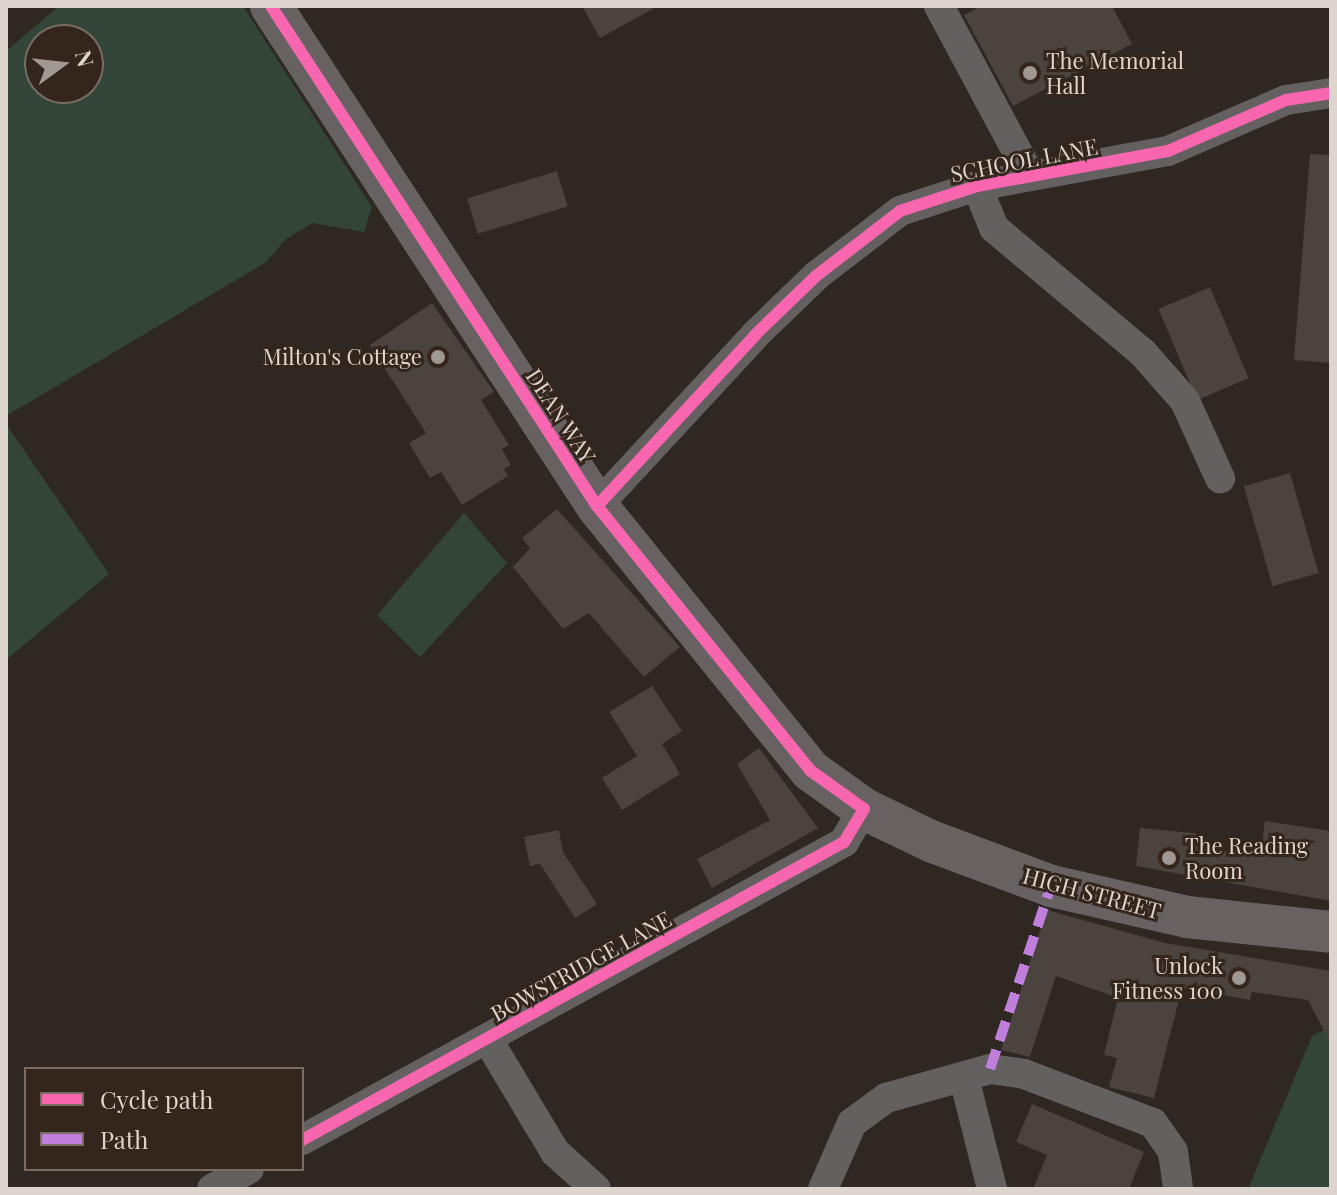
<!DOCTYPE html>
<style>
body{margin:0}
#map{position:relative;width:1337px;height:1195px;overflow:hidden;background:#2e2722;font-family:"Playfair Display",serif}
div>[style]{position:absolute}
.green>*{inset:0;background:#324538}
.building>*{inset:0;background:#4a433e;transform-origin:0 0}
.street>*{height:30px;margin:-15px;padding:0 15px;transform-origin:15px;border-radius:15px;background:#64605f}
.secondary>*{height:42px;margin:-21px;padding:0 21px;transform-origin:21px;border-radius:21px;background:#676261}
.quiet>*{height:10px;margin-top:-5px;transform-origin:0;background:repeating-linear-gradient(90deg,#c07fdc 0 20px,transparent 0 30px)}
.cycleway>*{height:12px;margin:-6px;padding:0 6px;transform-origin:6px;border-radius:6px;background:#f766af}
.dots>*{width:22px;height:22px;translate:-50% -50%;box-sizing:border-box;border:4px solid #34261c;border-radius:50%}
span{translate:-50% -50%;white-space:nowrap;text-align:center;line-height:1.15;-webkit-text-stroke:6px #34261c;paint-order:stroke}
.poi-label{font-size:22px;color:#ded5ce}
.left{translate:0 -50%;text-align:left}
.right{translate:-100% -50%;text-align:right}
.street-label{font-size:22px;color:#ded5ce}
.frame{position:absolute;inset:0;border:8px solid #ded5ce;pointer-events:none}
.legend{position:absolute;left:24px;top:1067px;width:280px;height:104px;box-sizing:border-box;background:#34261c;border:2px solid #786c63;margin:0;padding:10px 14px;list-style:none;font-size:24px;color:#ded5ce}
.legend li{display:flex;align-items:center;gap:16px;height:40px}
.legend b{width:40px;border:2px solid #786c63}
.north{position:absolute;left:24px;top:24px;width:80px;height:80px;box-sizing:border-box;background:#34261c;border:2px solid #786c63;border-radius:50%;rotate:75deg;font-size:22px;font-weight:700;line-height:32px;text-align:center;color:#ded5ce}
.north::after{content:'';display:block;margin:auto;width:28px;height:36px;background:#a09892;clip-path:polygon(50% 0,100% 100%,50% 72%,0 100%)}
</style>
<div id="map">
<div class="green">
<div style="clip-path:polygon(evenodd,59px 6px,243px 6px,372px 207px,364px 232px,313px 223px,286px 239px,265px 263px,6px 416px,6px 51px,59px 6px,40px 40px,88px 40px,88px 88px,40px 88px,40px 40px)"></div>
<div style="clip-path:polygon(6px 424px,109px 574px,6px 660px)"></div>
<div style="clip-path:polygon(464px 513px,507px 563px,420px 657px,377px 615px)"></div>
<div style="clip-path:polygon(1331px 1026px,1331px 1189px,1248px 1189px,1312px 1036px)"></div>
</div>
<div class="building">
<div style="clip-path:polygon(582px 6px,658px 6px,600px 38px)"></div>
<div style="clip-path:polygon(982px 6px,1112px 6px,1132px 44px,1013px 106px,964px 15px)"></div>
<div style="clip-path:polygon(1310px 154px,1331px 155px,1331px 363px,1294px 360px)"></div>
<div style="left:557px;top:171px;width:37px;height:94px;rotate:73deg"></div>
<div style="left:1210px;top:287px;width:99px;height:56px;rotate:67deg"></div>
<div style="clip-path:polygon(432px 303px,494px 392px,481px 400px,509px 445px,502px 449px,511px 465px,504px 469px,508px 476px,462px 505px,441px 472px,430px 478px,409px 443px,426px 433px,370px 345px)"></div>
<div style="left:1290px;top:473px;width:104px;height:48px;rotate:74deg"></div>
<div style="clip-path:polygon(557px 509px,680px 647px,644px 677px,589px 613px,563px 629px,513px 567px,530px 548px,522px 538px)"></div>
<div style="clip-path:polygon(652px 686px,682px 731px,662px 744px,680px 774px,622px 810px,602px 778px,637px 756px,609px 712px)"></div>
<div style="clip-path:polygon(759px 748px,818px 828px,712px 888px,697px 859px,770px 820px,737px 764px)"></div>
<div style="clip-path:polygon(1265px 821px,1331px 831px,1331px 901px,1136px 866px,1140px 828px,1204px 834px,1202px 847px,1260px 857px)"></div>
<div style="clip-path:polygon(559px 830px,563px 852px,597px 904px,575px 918px,540px 864px,530px 866px,524px 837px)"></div>
<div style="clip-path:polygon(1047px 910px,1165px 943px,1331px 971px,1331px 1044px,1308px 1000px,1252px 992px,1250px 1000px,1182px 988px,1154px 1098px,1109px 1087px,1117px 1058px,1104px 1055px,1118px 998px,1056px 976px,1030px 1057px,1001px 1050px)"></div>
<div style="clip-path:polygon(1032px 1104px,1144px 1152px,1129px 1189px,1033px 1189px,1047px 1155px,1016px 1142px)"></div>
</div>
<div class="street">
<div style="left:939px;top:6px;width:193px;rotate:61.8deg"></div>
<div style="left:977px;top:186px;width:45px;rotate:68deg"></div>
<div style="left:994px;top:228px;width:194px;rotate:40deg"></div>
<div style="left:1143px;top:353px;width:64px;rotate:48.8deg"></div>
<div style="left:1185px;top:401px;width:85px;rotate:65.6deg"></div>
<div style="left:597px;top:506px;width:234px;rotate:-47.2deg"></div>
<div style="left:756px;top:334px;width:83px;rotate:-44deg"></div>
<div style="left:816px;top:276px;width:106px;rotate:-37.7deg"></div>
<div style="left:900px;top:211px;width:81px;rotate:-18deg"></div>
<div style="left:977px;top:186px;width:194px;rotate:-10.4deg"></div>
<div style="left:1168px;top:151px;width:129px;rotate:-23.4deg"></div>
<div style="left:1286px;top:100px;width:46px;rotate:-8.8deg"></div>
<div style="left:488px;top:1040px;width:131px;rotate:59.1deg"></div>
<div style="left:555px;top:1152px;width:55px;rotate:42.1deg"></div>
<div style="left:964px;top:1078px;width:114px;rotate:75.8deg"></div>
<div style="left:302px;top:1140px;width:619px;rotate:-28.8deg"></div>
<div style="left:844px;top:842px;width:39px;rotate:-59deg"></div>
<div style="left:212px;top:1189px;width:42px;rotate:-28.4deg"></div>
<div style="left:823px;top:1189px;width:72px;rotate:-66.3deg"></div>
<div style="left:852px;top:1123px;width:42px;rotate:-36.3deg"></div>
<div style="left:886px;top:1098px;width:108px;rotate:-15.6deg"></div>
<div style="left:990px;top:1069px;width:34px;rotate:8deg"></div>
<div style="left:1024px;top:1074px;width:138px;rotate:20.8deg"></div>
<div style="left:1153px;top:1123px;width:35px;rotate:55deg"></div>
<div style="left:1173px;top:1152px;width:37px;rotate:82deg"></div>
</div>
<div class="secondary">
<div style="left:271px;top:6px;width:597px;rotate:56.9deg"></div>
<div style="left:597px;top:506px;width:341px;rotate:51.1deg"></div>
<div style="left:811px;top:771px;width:65px;rotate:35.6deg"></div>
<div style="left:864px;top:809px;width:76px;rotate:25.6deg"></div>
<div style="left:933px;top:842px;width:126px;rotate:20.4deg"></div>
<div style="left:1051px;top:886px;width:139px;rotate:12.8deg"></div>
<div style="left:1187px;top:917px;width:145px;rotate:5.9deg"></div>
</div>
<div class="quiet">
<div style="left:990px;top:1069px;width:193px;rotate:-71.6deg"></div>
</div>
<div class="cycleway">
<div style="left:271px;top:6px;width:597px;rotate:56.9deg"></div>
<div style="left:597px;top:506px;width:341px;rotate:51.1deg"></div>
<div style="left:811px;top:771px;width:65px;rotate:35.6deg"></div>
<div style="left:864px;top:809px;width:39px;rotate:121deg"></div>
<div style="left:844px;top:842px;width:619px;rotate:151.2deg"></div>
<div style="left:597px;top:506px;width:234px;rotate:-47.2deg"></div>
<div style="left:756px;top:334px;width:83px;rotate:-44deg"></div>
<div style="left:816px;top:276px;width:106px;rotate:-37.7deg"></div>
<div style="left:900px;top:211px;width:81px;rotate:-18deg"></div>
<div style="left:977px;top:186px;width:194px;rotate:-10.4deg"></div>
<div style="left:1168px;top:151px;width:129px;rotate:-23.4deg"></div>
<div style="left:1286px;top:100px;width:46px;rotate:-8.8deg"></div>
</div>
<div class="dots">
<div style="left:1030px;top:73px;background:#a09892"></div>
<div style="left:438px;top:357px;background:#a09892"></div>
<div style="left:1169px;top:858px;background:#a09892"></div>
<div style="left:1239px;top:978px;background:#a09892"></div>
</div>
<div class="poi-label">
<span class="left" style="left:1046px;top:73px">The Memorial<br>Hall</span>
<span class="right" style="left:422px;top:357px">Milton's Cottage</span>
<span class="left" style="left:1185px;top:858px">The Reading<br>Room</span>
<span class="right" style="left:1223px;top:978px">Unlock<br>Fitness 100</span>
</div>
<div class="street-label">
<span style="left:1024px;top:160px;rotate:-11deg">SCHOOL LANE</span>
<span style="left:561px;top:416px;rotate:57deg">DEAN WAY</span>
<span style="left:1092px;top:893px;rotate:15deg">HIGH STREET</span>
<span style="left:581px;top:966px;rotate:-29deg">BOWSTRIDGE LANE</span>
</div>
<div class="frame"></div>
<ul class="legend">
<li><b style="height:10px;background:#f766af"></b>Cycle path</li>
<li><b style="height:10px;background:#c07fdc"></b>Path</li>
</ul>
<div class="north">N</div>
</div>
